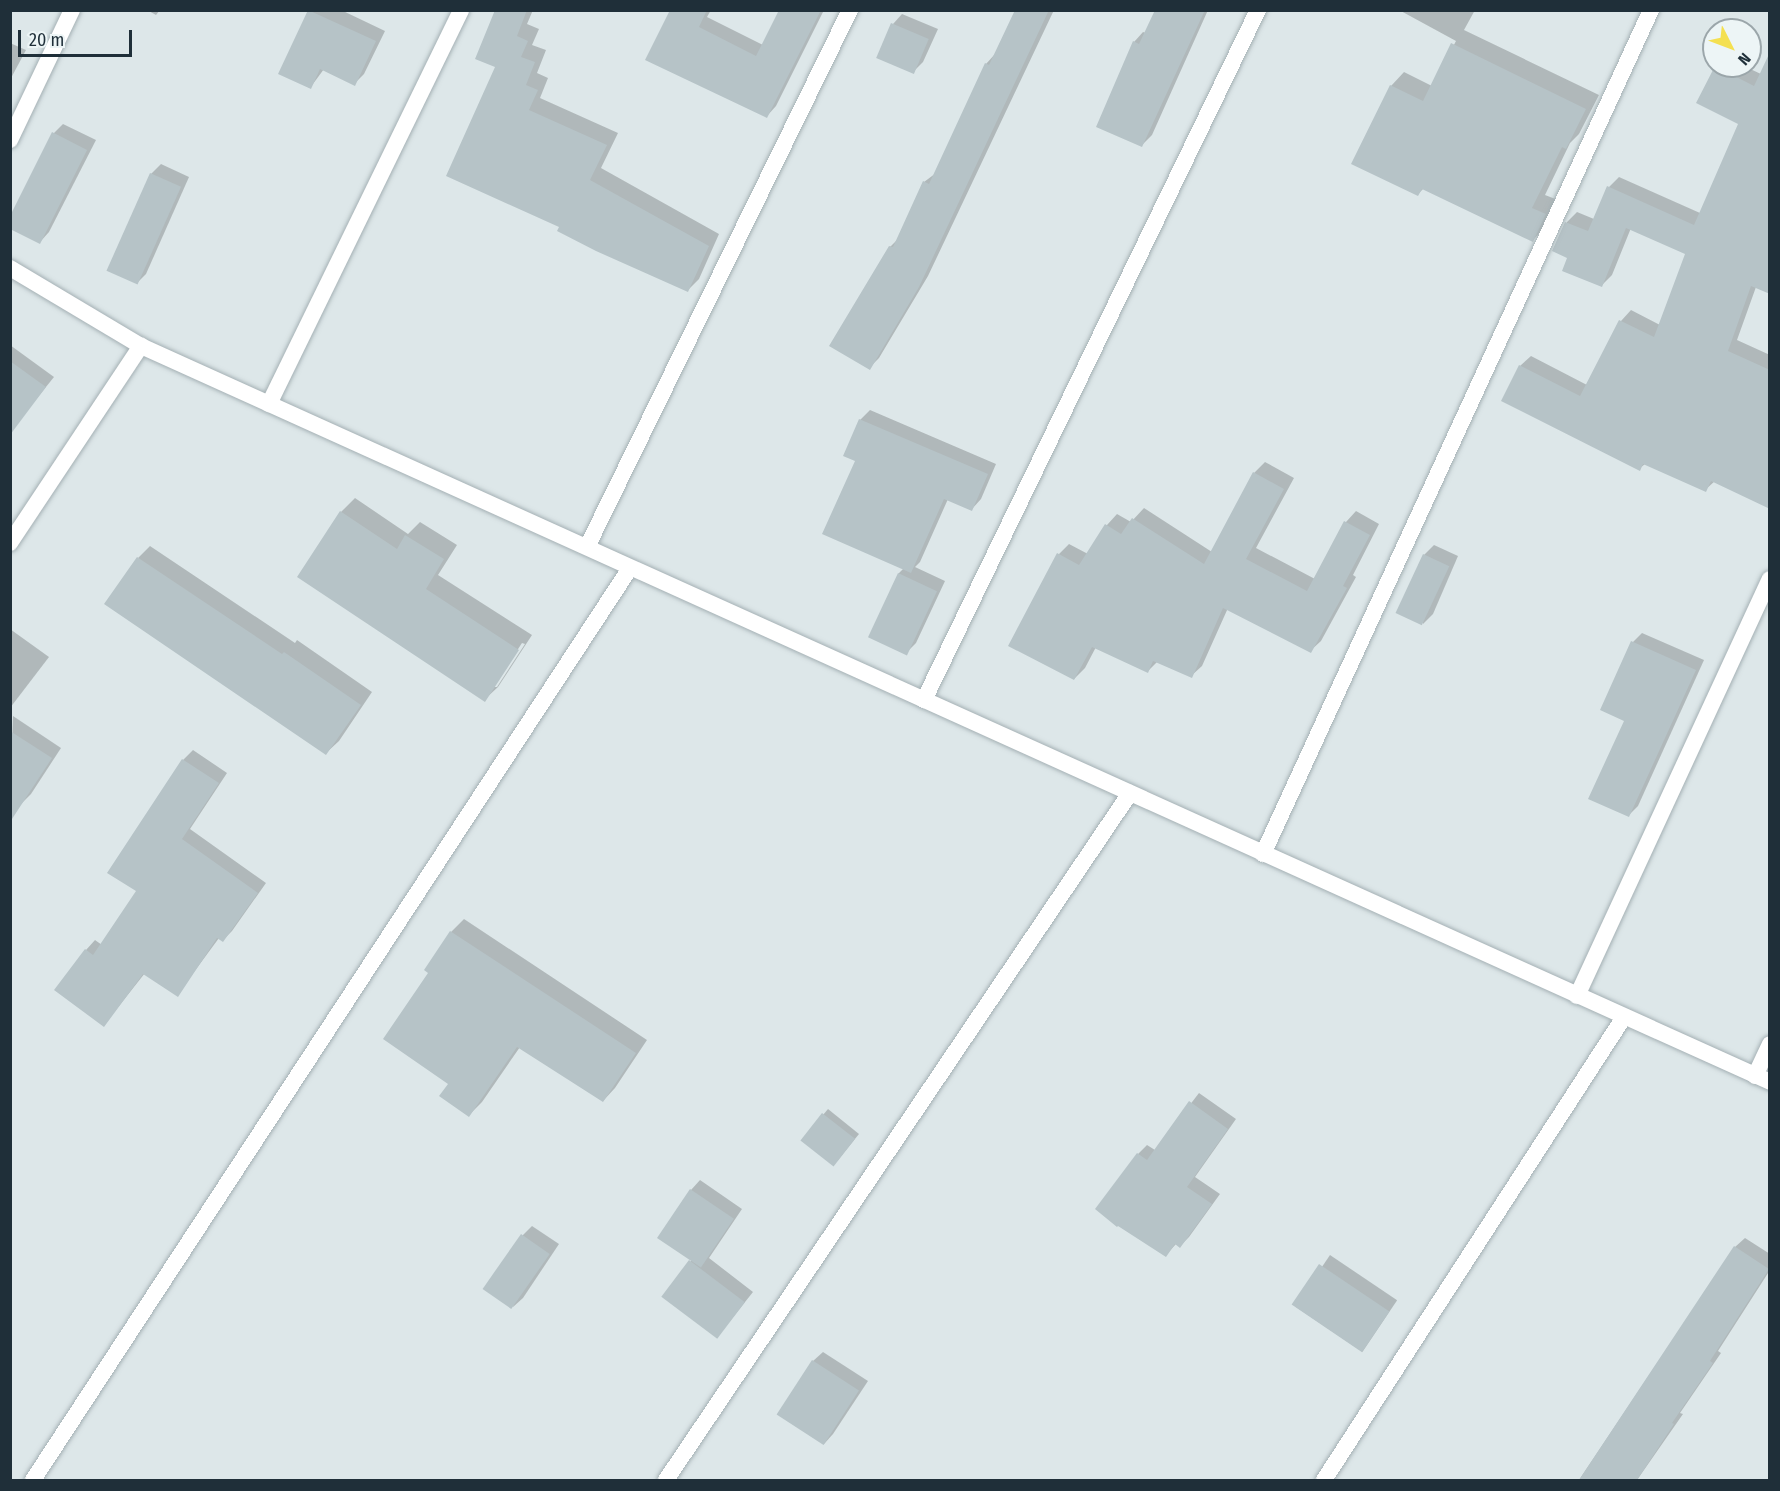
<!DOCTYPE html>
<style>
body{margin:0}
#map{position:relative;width:1780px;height:1491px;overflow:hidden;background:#dde7e9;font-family:"Fira Sans Condensed",sans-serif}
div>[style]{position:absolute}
.shadow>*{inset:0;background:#0003;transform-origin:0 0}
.building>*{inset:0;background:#b6c3c7;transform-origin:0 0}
.roads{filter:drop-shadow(0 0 2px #a4b0b4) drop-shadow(0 0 2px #a4b0b4)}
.minor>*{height:16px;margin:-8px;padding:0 8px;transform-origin:8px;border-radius:8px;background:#fff}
span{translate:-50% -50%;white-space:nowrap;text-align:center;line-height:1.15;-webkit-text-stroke:4.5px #edf5f6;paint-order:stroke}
.frame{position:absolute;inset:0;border:12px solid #1f2f39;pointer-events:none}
.north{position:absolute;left:1702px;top:18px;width:60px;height:60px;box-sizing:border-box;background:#edf5f6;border:2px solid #9ba6aa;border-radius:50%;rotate:132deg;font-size:16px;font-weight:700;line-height:24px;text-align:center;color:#1f2f39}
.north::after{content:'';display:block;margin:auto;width:21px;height:27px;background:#f4e051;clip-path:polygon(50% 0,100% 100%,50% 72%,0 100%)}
.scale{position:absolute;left:18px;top:30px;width:114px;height:27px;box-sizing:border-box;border:3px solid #1f2f39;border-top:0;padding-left:8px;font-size:18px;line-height:21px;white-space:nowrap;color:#1f2f39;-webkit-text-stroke:4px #edf5f6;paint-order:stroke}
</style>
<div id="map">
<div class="shadow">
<div style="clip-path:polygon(147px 10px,160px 10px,156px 15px)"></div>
<div style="clip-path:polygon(310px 10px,341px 10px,385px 31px,364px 74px,354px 84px,324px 69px,310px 88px,280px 73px)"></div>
<div style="clip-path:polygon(497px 10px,533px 10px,527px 24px,539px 29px,532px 45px,546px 50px,537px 73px,548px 78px,540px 98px,618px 133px,601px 168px,719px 234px,699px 279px,688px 290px,561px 226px,497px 67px)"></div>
<div style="clip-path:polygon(673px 10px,711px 10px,707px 17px,763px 45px,781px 10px,824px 10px,776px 106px,767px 116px)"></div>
<div style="clip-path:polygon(1016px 10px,1054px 10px,928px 276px,879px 358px,869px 368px,890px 247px,898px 239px,924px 182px,936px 173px,986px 64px,995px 54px)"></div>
<div style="clip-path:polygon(1157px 10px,1208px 10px,1152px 135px,1142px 145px,1134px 42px,1143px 32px,1146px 33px)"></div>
<div style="clip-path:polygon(1399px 10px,1475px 10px,1464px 30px,1599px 95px,1579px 134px,1570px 143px,1545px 195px,1558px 200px,1546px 226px,1533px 240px,1424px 188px,1418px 194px,1391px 86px,1404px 72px,1432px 86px,1456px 41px)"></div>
<div style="clip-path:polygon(902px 14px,938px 29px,923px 62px,914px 71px,893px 24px)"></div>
<div style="clip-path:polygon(10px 43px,26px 50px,10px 80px)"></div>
<div style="clip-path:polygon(1744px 66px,1763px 75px,1756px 287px,1737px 340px,1770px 355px,1770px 508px,1715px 481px,1705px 490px,1645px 464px,1639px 469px,1520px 366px,1531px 356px,1587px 385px,1621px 321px,1631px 310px,1660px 325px,1687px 253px,1631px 228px,1612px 275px,1602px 285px,1569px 257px,1554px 250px,1567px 222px,1577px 212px,1594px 219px,1609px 187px,1619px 177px,1700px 213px,1740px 124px,1716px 67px)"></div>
<div style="clip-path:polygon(63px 124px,96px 140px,49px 232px,40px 242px,54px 133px)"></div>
<div style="clip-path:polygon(161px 164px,189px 177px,146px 274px,137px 283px,151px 174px)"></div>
<div style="clip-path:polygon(10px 345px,54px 377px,21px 418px,10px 410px)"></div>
<div style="clip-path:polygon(870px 410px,996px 464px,981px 499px,972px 509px,948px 499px,920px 562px,915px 567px,945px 581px,916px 643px,906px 653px,870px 636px,899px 573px,904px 568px,857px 460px,860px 420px)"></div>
<div style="clip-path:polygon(1265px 462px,1294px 478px,1256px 548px,1315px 579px,1346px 522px,1356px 511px,1379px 524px,1353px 575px,1356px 577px,1321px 641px,1310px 651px,1228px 608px,1202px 666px,1191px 676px,1157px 662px,1148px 671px,1096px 647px,1085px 668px,1074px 679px,1059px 554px,1069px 544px,1088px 554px,1107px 525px,1117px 514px,1131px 522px,1144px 508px,1212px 552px,1254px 473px)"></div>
<div style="clip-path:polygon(evenodd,355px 498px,408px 534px,420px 522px,457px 545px,438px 575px,532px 635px,498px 687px,484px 700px,299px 577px,341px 512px,355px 498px,522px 643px,525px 644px,497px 687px,493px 687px,522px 643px)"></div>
<div style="clip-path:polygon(1434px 545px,1458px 556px,1433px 614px,1423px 624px,1424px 555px)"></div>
<div style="clip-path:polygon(150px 546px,295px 643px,297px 640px,372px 692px,339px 741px,326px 753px,138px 558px)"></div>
<div style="clip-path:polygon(10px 629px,49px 657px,10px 708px)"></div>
<div style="clip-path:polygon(1642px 633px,1704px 660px,1638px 806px,1629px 815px,1626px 720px,1633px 642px)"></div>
<div style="clip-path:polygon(13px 716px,61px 748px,31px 794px,21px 804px,10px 797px)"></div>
<div style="clip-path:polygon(193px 750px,227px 773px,190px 829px,266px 883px,232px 931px,223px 940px,219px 938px,177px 995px,145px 973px,104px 1025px,86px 950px,95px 940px,102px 945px,138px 891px,109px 873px,183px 760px)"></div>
<div style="clip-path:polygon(464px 919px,647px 1040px,615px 1088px,603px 1101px,520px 1047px,482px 1102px,469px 1115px,450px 1083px,430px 973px,451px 932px)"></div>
<div style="clip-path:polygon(1199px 1093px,1236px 1119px,1195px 1177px,1220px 1194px,1189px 1237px,1180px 1246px,1176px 1244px,1166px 1255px,1138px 1154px,1147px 1145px,1155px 1150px)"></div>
<div style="clip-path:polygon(828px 1109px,859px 1134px,838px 1160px,802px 1140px)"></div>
<div style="clip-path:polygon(700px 1180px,742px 1209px,709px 1258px,753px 1292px,718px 1336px,664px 1296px,692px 1260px,691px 1190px)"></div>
<div style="clip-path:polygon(532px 1226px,559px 1244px,523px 1298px,513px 1307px,523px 1235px)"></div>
<div style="clip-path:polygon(1745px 1238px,1770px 1254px,1770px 1270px,1718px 1351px,1721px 1353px,1680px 1413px,1683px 1414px,1637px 1480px,1579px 1480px,1735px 1247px)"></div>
<div style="left:1330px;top:1255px;width:81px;height:62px;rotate:34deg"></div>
<div style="clip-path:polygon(823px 1352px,868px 1381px,833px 1434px,824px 1444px,813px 1361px)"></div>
</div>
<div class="building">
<div style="clip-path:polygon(308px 10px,376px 41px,355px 86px,320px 69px,311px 89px,278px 74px)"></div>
<div style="clip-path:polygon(495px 10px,527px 10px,517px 36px,528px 41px,521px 57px,535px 62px,526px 85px,538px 90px,529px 110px,607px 145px,590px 180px,709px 246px,688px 292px,596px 251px,557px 231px,559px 227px,446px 176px,495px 67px,475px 59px)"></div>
<div style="clip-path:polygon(670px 10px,707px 10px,699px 27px,756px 56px,779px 10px,821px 10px,767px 118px,645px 60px)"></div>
<div style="clip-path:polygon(1015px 10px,1049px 10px,919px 287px,870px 370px,829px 346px,889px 246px,893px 247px,923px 181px,929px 184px,985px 63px,989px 65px)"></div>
<div style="clip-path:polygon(1155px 10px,1205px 10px,1142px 147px,1096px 127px,1133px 41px,1139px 44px)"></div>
<div style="left:891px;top:23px;width:41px;height:38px;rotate:23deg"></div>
<div style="clip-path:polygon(1451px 43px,1586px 109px,1566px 149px,1562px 147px,1532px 208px,1546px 214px,1533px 242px,1422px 189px,1418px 196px,1351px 164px,1390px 85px,1423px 101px)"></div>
<div style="clip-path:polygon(1770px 52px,1770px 294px,1751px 286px,1728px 351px,1770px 370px,1770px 509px,1711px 481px,1706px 492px,1643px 464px,1640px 471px,1501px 401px,1519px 365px,1580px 396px,1619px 320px,1654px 337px,1685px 254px,1626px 228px,1602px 287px,1562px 271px,1567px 258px,1552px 251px,1565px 222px,1588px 231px,1607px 186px,1694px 225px,1738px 124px,1696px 103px,1715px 66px,1754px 86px)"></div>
<div style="clip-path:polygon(52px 132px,87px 150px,40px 244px,10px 229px,10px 216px)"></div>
<div style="left:150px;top:173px;width:34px;height:107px;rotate:24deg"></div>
<div style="clip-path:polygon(10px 361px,46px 387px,10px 435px)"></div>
<div style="clip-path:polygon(859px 419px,988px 474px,972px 511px,944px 499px,911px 573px,822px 534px,855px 461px,843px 456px)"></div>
<div style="clip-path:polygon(1253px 472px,1284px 489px,1246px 559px,1307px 591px,1344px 521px,1370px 535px,1343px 586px,1347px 588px,1311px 653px,1223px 608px,1192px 678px,1153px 661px,1148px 673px,1092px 647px,1074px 680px,1008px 646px,1057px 553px,1079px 565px,1105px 524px,1121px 534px,1132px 518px,1204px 564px)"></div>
<div style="clip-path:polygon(340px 511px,397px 549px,405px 535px,444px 559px,426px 589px,519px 650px,485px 702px,297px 577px)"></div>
<div style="left:1423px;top:554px;width:29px;height:65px;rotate:25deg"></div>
<div style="clip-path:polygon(137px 557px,282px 654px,284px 652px,361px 705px,326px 755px,104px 604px)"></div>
<div style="left:898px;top:573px;width:43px;height:71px;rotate:25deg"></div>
<div style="clip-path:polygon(1631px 641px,1696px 670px,1629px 817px,1588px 799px,1624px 721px,1600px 710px)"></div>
<div style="clip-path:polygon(10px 731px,52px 758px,10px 822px)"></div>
<div style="clip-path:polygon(182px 759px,219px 783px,182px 839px,258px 893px,223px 942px,217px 938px,178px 997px,143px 974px,104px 1027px,54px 990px,85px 949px,93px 955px,136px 891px,107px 873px)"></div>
<div style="clip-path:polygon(450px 931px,636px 1053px,603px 1102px,517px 1047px,469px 1117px,439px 1096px,448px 1084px,383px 1039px,428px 973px,424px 970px)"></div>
<div style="clip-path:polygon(1189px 1101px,1228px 1129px,1187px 1187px,1212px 1204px,1180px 1248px,1175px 1244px,1166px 1257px,1118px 1226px,1117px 1227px,1095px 1209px,1137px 1153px,1147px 1160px)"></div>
<div style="left:822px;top:1113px;width:42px;height:35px;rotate:38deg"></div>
<div style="left:690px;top:1189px;width:53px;height:59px;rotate:34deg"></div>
<div style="left:521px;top:1234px;width:35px;height:67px;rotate:35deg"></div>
<div style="clip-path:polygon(1734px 1246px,1769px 1269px,1710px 1361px,1713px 1363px,1672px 1423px,1674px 1424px,1637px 1480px,1579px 1480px)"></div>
<div style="left:689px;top:1260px;width:70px;height:46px;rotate:37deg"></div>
<div style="left:1319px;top:1264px;width:85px;height:49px;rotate:34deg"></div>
<div style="left:812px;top:1360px;width:56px;height:65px;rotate:33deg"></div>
</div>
<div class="roads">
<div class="minor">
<div style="left:10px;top:140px;width:144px;rotate:-64.5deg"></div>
<div style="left:10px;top:268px;width:152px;rotate:30.8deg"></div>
<div style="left:141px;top:346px;width:1788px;rotate:24.31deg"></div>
<div style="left:269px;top:404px;width:438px;rotate:-64deg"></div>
<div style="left:10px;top:543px;width:237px;rotate:-56.4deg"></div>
<div style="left:587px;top:547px;width:598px;rotate:-63.91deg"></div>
<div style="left:924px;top:700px;width:767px;rotate:-64.17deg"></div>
<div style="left:1263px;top:854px;width:929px;rotate:-65.31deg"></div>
<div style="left:1577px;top:996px;width:459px;rotate:-65.2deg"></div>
<div style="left:1755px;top:1076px;width:35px;rotate:-65deg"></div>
<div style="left:33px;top:1480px;width:1090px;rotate:-56.79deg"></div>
<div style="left:666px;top:1480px;width:829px;rotate:-55.96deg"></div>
<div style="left:1324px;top:1480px;width:552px;rotate:-57.06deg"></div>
</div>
</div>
<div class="frame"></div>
<div class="north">N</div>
<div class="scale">20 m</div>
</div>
